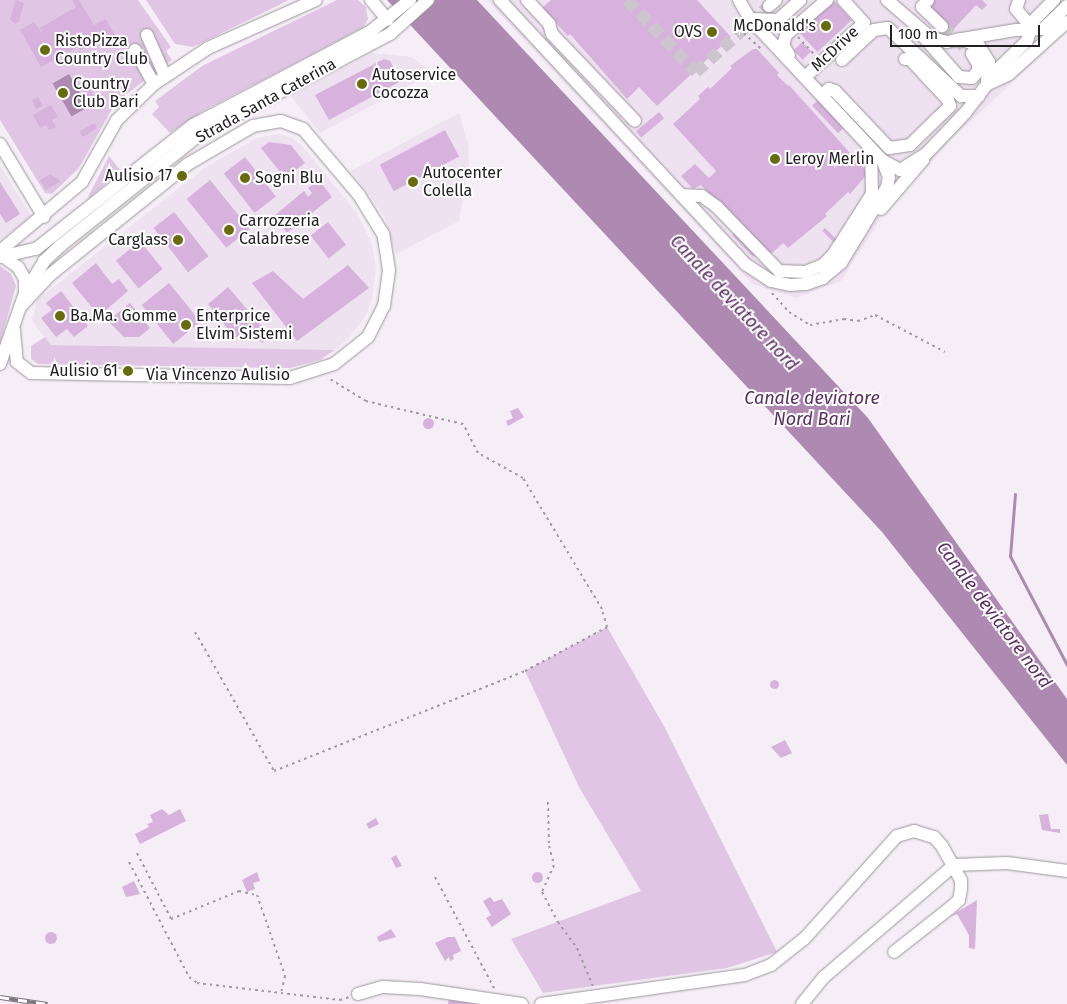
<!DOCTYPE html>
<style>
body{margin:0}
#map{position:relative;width:1067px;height:1004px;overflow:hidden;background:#f6eef7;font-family:"Fira Sans",sans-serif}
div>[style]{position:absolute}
.built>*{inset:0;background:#eee1f0}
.green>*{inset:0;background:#e0c6e4}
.water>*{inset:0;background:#ae8ab3;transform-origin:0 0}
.stream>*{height:3px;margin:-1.5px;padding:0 1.5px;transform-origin:1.5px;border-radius:1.5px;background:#ae8ab3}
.building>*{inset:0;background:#d7b2dd;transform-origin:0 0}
.round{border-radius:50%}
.minor-tunnel>*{height:12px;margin-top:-6px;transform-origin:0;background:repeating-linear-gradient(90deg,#ccc5cd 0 12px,transparent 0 18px)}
.path>*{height:2px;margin-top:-1px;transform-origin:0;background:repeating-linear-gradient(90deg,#9f99a0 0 2.5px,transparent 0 6.5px)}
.roads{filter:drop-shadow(0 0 1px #9c959d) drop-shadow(0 0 1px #9c959d)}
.minor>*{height:12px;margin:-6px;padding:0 6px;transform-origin:6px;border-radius:6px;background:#fff}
.rail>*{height:5px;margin-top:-2.5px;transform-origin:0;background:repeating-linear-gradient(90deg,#fefefe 0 9px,#7a767b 0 18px);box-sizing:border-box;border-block:1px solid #7a767b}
.dots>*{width:14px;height:14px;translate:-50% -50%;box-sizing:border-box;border:2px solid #fefefe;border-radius:50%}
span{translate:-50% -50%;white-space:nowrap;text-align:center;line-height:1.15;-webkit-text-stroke:4px #fefefe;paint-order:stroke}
.poi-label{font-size:16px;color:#222023}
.right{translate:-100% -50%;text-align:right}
.left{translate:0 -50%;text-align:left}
.street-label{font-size:16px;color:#222023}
.water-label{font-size:18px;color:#5b2e63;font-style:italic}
.scale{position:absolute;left:890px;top:25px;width:150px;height:22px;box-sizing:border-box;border:2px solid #222023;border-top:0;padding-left:6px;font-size:15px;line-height:18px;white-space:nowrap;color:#222023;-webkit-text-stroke:4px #fefefe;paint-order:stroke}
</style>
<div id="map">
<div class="built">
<div style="clip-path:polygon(487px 0,1067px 0,1067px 31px,954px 137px,886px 211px,841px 281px,796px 298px,752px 284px)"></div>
<div style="clip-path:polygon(372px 53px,412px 57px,433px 73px,320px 133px,290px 95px)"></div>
<div style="clip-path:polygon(459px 113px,468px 144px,469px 162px,459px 221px,396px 254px,384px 216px,351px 171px)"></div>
<div style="clip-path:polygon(278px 134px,292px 138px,303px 147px,357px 213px,372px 244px,376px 268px,372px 299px,366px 315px,349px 338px,335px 350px,51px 345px,32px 321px,37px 300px,207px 166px,257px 138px)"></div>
<div style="clip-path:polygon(0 166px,32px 217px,0 240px)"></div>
</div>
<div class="green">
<div style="clip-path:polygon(0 0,138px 0,171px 47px,166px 51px,172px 60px,116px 102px,79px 168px,52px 194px,45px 193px,0 120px)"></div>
<div style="clip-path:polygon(146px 0,289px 0,193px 47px,175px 44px)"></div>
<div style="clip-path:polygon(337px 0,358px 0,366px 7px,368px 19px,364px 27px,203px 111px,170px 133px,152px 114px,159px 107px,155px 101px,202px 66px)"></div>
<div style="clip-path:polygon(109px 156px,121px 171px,89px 198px,88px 197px)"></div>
<div style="clip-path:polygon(0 266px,11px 274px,16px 286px,0 344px)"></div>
<div style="clip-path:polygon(45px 337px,51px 345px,335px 350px,320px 360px,290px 368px,38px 364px,31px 359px,31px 346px)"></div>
<div style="clip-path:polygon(607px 627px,664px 726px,777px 952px,727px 968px,543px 993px,511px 939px,641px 891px,579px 787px,525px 671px)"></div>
</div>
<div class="water">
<div style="clip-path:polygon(387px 0,477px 0,868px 418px,1067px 699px,1067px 765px,882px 532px)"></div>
<div style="left:69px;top:74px;width:38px;height:19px;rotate:60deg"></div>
</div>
<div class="stream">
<div style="left:1015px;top:494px;width:62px;rotate:94.6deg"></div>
<div style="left:1010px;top:556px;width:123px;rotate:62.4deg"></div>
</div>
<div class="building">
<div style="clip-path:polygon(16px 0,24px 3px,19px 21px,15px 24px,10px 19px)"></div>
<div style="clip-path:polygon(72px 0,79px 0,94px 25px,106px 19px,115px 35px,104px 41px,100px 34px,92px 38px,94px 43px,80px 51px,78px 47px,41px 67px,20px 30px,34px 22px,43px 34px,40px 28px,76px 7px)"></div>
<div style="clip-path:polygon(551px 0,697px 0,731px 37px,657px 106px,639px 87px,627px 99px,570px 34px,568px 36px,542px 8px)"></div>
<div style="clip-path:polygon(922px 0,982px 0,987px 5px,982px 10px,976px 5px,953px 30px)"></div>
<div style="left:834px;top:1px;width:26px;height:47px;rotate:47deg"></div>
<div style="left:802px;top:42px;width:13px;height:12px;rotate:45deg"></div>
<div style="clip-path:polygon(753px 49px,757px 49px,779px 73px,777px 75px,788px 86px,789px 85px,868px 173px,850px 194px,848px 192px,825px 214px,827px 216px,788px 248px,783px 243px,772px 253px,760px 250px,753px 257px,732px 235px,740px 228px,701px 185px,693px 189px,681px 176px,695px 164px,709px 178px,716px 171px,673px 124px,700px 99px,698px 96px,708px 87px,710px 89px,732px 68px,730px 66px)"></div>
<div style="clip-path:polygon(384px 59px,390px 61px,401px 81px,329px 120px,315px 95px)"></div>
<div style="left:87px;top:83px;width:21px;height:7px;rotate:62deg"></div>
<div style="clip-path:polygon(38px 97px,43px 106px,36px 109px,32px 100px)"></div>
<div style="left:818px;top:100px;width:38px;height:8px;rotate:47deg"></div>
<div style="clip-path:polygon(51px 105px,58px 117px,52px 120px,56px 127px,49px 130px,46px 125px,40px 128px,33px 115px)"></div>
<div style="left:659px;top:112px;width:8px;height:30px;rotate:50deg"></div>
<div style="left:94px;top:123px;width:6px;height:17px;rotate:59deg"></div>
<div style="left:445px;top:130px;width:30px;height:74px;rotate:62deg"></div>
<div style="clip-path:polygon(269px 142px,291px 145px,305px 163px,285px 178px,261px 148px)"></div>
<div style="left:245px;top:157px;width:50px;height:27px;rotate:52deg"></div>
<div style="clip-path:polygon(50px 174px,61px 181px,46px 190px,40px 180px)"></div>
<div style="left:210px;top:180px;width:63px;height:30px;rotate:51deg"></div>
<div style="clip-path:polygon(319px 180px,332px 197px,287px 233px,274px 216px,304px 191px,308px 197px,312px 193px,308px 188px)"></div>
<div style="clip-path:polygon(0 182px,20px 214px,6px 223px,0 214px)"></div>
<div style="left:174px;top:212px;width:56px;height:26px;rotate:52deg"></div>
<div style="left:328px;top:222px;width:29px;height:22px;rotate:52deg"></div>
<div style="left:825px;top:228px;width:17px;height:4px;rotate:45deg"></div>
<div style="left:140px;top:241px;width:36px;height:31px;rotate:51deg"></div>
<div style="clip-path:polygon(96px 263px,112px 284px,119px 279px,128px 291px,99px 316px,72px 283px)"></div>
<div style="clip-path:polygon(348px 265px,369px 288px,297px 341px,252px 283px,273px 271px,303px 299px)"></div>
<div style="left:169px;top:283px;width:50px;height:35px;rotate:51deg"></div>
<div style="clip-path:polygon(228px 287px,270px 336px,262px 343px,251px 331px,235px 338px,208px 304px)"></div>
<div style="clip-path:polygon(61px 291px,88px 326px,74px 337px,67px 329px,56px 337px,41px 318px,52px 310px,46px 303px)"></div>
<div style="clip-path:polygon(130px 303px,150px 328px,139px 337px,124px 337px,108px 321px)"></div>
<div style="clip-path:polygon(518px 408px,524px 417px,508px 426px,506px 421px,513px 418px,510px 411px)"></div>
<div class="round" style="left:422.5px;top:417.5px;width:11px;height:11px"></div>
<div class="round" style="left:769.5px;top:679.5px;width:9px;height:9px"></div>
<div style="clip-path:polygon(785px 740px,792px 753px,781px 758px,771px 747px)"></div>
<div style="clip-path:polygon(162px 809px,169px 815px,180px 809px,186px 821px,140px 844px,135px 834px,149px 827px,147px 824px,153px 822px,150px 815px)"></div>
<div style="clip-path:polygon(1048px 814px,1051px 829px,1060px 829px,1060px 833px,1042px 830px,1039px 815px)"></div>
<div style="clip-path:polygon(376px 818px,379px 824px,369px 829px,366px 824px)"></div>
<div style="clip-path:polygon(396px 855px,402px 866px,396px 868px,391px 858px)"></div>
<div class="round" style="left:531.5px;top:871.5px;width:11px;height:11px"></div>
<div style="clip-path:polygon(257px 872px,260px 881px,253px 883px,255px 889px,247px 892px,242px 880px)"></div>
<div style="clip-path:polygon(134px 881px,140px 894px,126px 897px,122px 887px)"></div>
<div style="clip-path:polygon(490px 897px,494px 902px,502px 899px,511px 914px,492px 927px,486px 918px,491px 915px,483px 901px)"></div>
<div style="clip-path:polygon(977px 900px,975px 949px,969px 948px,969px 935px,957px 914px,949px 917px)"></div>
<div style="clip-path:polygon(391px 929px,396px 937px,379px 942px,377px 937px)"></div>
<div class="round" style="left:45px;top:932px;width:12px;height:12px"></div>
<div style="clip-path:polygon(448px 937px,455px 937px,461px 951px,453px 955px,454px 959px,450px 961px,449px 957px,445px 961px,435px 943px)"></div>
<div style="clip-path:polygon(449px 996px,476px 999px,475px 1004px,448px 1004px)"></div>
</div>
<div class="minor-tunnel">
<div style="left:627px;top:0;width:100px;rotate:46.2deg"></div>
<div style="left:696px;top:72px;width:98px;rotate:-42.1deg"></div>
<div style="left:942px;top:26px;width:41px;rotate:43deg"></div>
</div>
<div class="path">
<div style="left:739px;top:29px;width:30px;rotate:42deg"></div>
<div style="left:798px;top:37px;width:23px;rotate:47deg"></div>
<div style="left:772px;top:293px;width:25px;rotate:48deg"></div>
<div style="left:789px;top:312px;width:25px;rotate:32deg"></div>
<div style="left:810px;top:325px;width:35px;rotate:-10deg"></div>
<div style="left:844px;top:319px;width:14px;rotate:8deg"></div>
<div style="left:858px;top:321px;width:18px;rotate:-19deg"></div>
<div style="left:875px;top:315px;width:79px;rotate:27.9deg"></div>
<div style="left:195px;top:632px;width:160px;rotate:60.4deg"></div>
<div style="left:274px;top:771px;width:270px;rotate:-21.7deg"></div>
<div style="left:525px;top:671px;width:93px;rotate:-28.2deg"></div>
<div style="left:607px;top:627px;width:19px;rotate:-106deg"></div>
<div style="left:602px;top:609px;width:153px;rotate:-121.1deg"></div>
<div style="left:523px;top:478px;width:51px;rotate:-150.9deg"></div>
<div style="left:478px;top:453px;width:33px;rotate:-117deg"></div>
<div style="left:463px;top:424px;width:100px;rotate:-166.7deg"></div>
<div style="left:366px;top:401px;width:44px;rotate:-148.8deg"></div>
<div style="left:548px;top:802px;width:44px;rotate:88.7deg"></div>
<div style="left:549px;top:846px;width:20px;rotate:75deg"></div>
<div style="left:554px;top:865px;width:30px;rotate:114deg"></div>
<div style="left:542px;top:892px;width:34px;rotate:62deg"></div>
<div style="left:558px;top:922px;width:32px;rotate:54deg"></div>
<div style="left:577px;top:948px;width:41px;rotate:67.2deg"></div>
<div style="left:137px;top:853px;width:74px;rotate:62.7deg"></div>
<div style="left:171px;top:919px;width:74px;rotate:-22.4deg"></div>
<div style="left:239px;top:891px;width:18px;rotate:13deg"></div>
<div style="left:257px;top:895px;width:86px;rotate:70.9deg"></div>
<div style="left:285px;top:976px;width:18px;rotate:103deg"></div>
<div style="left:129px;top:862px;width:130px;rotate:62.4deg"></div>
<div style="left:189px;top:977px;width:10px;rotate:37deg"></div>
<div style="left:197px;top:983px;width:144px;rotate:6.8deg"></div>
<div style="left:340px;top:1000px;width:9px;rotate:-18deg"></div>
<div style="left:435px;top:877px;width:126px;rotate:62deg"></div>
</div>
<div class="roads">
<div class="minor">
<div style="left:371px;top:0;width:26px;rotate:50deg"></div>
<div style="left:500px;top:0;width:360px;rotate:47.1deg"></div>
<div style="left:745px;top:264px;width:31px;rotate:33deg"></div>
<div style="left:771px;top:281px;width:19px;rotate:12deg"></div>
<div style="left:790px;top:285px;width:16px;rotate:-4deg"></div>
<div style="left:806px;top:284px;width:18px;rotate:-19deg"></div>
<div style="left:823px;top:278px;width:23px;rotate:-40deg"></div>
<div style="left:841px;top:263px;width:89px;rotate:-58.8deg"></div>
<div style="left:887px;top:187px;width:10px;rotate:-79deg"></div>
<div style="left:889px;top:177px;width:18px;rotate:-112deg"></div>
<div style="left:527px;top:0;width:33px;rotate:47deg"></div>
<div style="left:549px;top:24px;width:10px;rotate:73deg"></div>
<div style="left:552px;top:34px;width:120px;rotate:46.3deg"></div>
<div style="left:739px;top:0;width:22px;rotate:60deg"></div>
<div style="left:750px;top:19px;width:193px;rotate:46.9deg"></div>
<div style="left:882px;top:160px;width:21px;rotate:29deg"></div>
<div style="left:900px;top:170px;width:31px;rotate:-32deg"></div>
<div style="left:926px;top:154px;width:58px;rotate:-46.4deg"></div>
<div style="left:966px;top:112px;width:56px;rotate:-52.9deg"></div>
<div style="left:1000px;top:67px;width:37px;rotate:-44deg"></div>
<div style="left:1027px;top:41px;width:21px;rotate:-73deg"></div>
<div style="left:1033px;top:21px;width:30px;rotate:-45deg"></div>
<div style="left:887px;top:0;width:58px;rotate:40.8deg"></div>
<div style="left:931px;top:38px;width:16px;rotate:14deg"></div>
<div style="left:947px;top:42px;width:13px;rotate:-13deg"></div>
<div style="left:960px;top:39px;width:20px;rotate:20deg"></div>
<div style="left:979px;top:46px;width:19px;rotate:58deg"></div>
<div style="left:989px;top:62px;width:19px;rotate:96deg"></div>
<div style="left:928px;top:0;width:9px;rotate:131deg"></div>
<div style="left:922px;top:7px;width:28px;rotate:44deg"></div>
<div style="left:1019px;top:0;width:9px;rotate:108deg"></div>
<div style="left:1016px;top:9px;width:26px;rotate:50deg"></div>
<div style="left:769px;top:6px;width:9px;rotate:-41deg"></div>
<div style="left:750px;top:19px;width:28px;rotate:2deg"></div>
<div style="left:778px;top:20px;width:30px;rotate:-42deg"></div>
<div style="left:147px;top:35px;width:45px;rotate:66.3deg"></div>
<div style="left:922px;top:35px;width:56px;rotate:48.6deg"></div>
<div style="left:959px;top:77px;width:13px;rotate:4deg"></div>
<div style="left:972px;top:78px;width:9px;rotate:-49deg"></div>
<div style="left:978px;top:71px;width:7px;rotate:-90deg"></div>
<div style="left:978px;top:64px;width:12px;rotate:-121deg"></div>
<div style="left:962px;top:39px;width:55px;rotate:-9.5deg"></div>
<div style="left:1016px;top:30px;width:27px;rotate:-2deg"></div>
<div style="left:1043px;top:29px;width:33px;rotate:-44deg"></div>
<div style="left:135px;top:50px;width:39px;rotate:61deg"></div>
<div style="left:789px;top:55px;width:12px;rotate:-121deg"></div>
<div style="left:783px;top:45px;width:10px;rotate:-73deg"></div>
<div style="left:786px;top:35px;width:54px;rotate:-40.5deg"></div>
<div style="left:842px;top:60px;width:44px;rotate:-43.2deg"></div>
<div style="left:874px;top:30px;width:14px;rotate:-8deg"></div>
<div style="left:888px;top:28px;width:100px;rotate:43deg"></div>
<div style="left:961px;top:96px;width:18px"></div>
<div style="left:805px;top:77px;width:80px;rotate:-42.5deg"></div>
<div style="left:864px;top:23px;width:31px;rotate:-132deg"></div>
<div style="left:988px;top:84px;width:23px;rotate:-25deg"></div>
<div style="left:1009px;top:74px;width:78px;rotate:-41.9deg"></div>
<div style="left:822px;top:95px;width:9px;rotate:-41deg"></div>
<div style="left:829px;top:89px;width:6px;rotate:18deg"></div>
<div style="left:835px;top:91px;width:79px;rotate:46.5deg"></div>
<div style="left:889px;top:148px;width:21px;rotate:-8deg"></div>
<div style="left:910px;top:145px;width:56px;rotate:-44.3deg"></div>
<div style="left:950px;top:106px;width:6px;rotate:-108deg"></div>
<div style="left:948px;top:100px;width:37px;rotate:-133deg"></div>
<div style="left:923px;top:73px;width:19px;rotate:-133deg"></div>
<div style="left:910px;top:59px;width:5px;rotate:180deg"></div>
<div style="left:0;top:144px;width:85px;rotate:58.9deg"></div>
<div style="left:681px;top:195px;width:21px;rotate:3deg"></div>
<div style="left:702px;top:196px;width:19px;rotate:36deg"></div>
<div style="left:717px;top:207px;width:89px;rotate:45.9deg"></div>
<div style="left:779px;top:271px;width:26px;rotate:2deg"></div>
<div style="left:805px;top:272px;width:19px;rotate:-21deg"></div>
<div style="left:823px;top:265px;width:14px;rotate:-45deg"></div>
<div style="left:833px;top:255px;width:72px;rotate:-57.4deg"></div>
<div style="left:872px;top:194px;width:45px;rotate:-91.3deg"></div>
<div style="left:881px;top:209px;width:65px;rotate:-49.4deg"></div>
<div style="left:0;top:251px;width:107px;rotate:-40.1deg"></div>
<div style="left:82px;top:182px;width:71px;rotate:-60.6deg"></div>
<div style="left:117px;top:120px;width:52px;rotate:-44.2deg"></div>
<div style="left:154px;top:84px;width:65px;rotate:-33.7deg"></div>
<div style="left:208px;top:48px;width:118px;rotate:-24deg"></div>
<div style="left:0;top:257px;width:37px;rotate:-13deg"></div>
<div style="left:36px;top:249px;width:200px;rotate:-38.3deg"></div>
<div style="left:193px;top:125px;width:201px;rotate:-27.8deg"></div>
<div style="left:371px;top:31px;width:50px;rotate:-38.5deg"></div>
<div style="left:4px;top:257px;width:17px;rotate:36deg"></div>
<div style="left:18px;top:267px;width:14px;rotate:60deg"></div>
<div style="left:25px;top:279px;width:14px;rotate:90deg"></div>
<div style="left:14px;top:330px;width:32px;rotate:85deg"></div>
<div style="left:17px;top:362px;width:18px;rotate:38deg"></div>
<div style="left:31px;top:373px;width:259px;rotate:1.1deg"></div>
<div style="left:290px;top:378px;width:46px;rotate:-17.7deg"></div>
<div style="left:334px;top:364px;width:43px;rotate:-38.5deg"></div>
<div style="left:368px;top:337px;width:35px;rotate:-63deg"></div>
<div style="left:384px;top:306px;width:36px;rotate:-82deg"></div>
<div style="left:389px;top:270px;width:36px;rotate:-99deg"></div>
<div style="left:383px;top:234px;width:46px;rotate:-121.6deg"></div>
<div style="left:359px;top:195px;width:87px;rotate:-130.3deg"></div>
<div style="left:303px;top:129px;width:23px;rotate:-160deg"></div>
<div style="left:281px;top:121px;width:28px;rotate:170deg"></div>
<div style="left:253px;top:126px;width:75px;rotate:149.7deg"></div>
<div style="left:188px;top:164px;width:176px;rotate:141.2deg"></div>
<div style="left:51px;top:274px;width:42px;rotate:133.1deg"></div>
<div style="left:0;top:364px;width:75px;rotate:-70.6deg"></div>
<div style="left:25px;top:293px;width:37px;rotate:-59deg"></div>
<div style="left:44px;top:261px;width:22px;rotate:-43deg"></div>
<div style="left:60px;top:246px;width:178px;rotate:-38.6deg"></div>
<div style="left:199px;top:135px;width:216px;rotate:-27.9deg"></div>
<div style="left:390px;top:34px;width:51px;rotate:-41.8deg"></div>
<div style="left:358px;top:994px;width:26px;rotate:-16deg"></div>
<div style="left:383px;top:987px;width:37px;rotate:3deg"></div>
<div style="left:420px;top:989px;width:103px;rotate:8.4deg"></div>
<div style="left:541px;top:1004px;width:206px;rotate:-8.1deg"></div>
<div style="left:745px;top:975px;width:28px;rotate:-21deg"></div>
<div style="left:771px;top:965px;width:43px;rotate:-38.5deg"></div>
<div style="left:805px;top:938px;width:137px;rotate:-48deg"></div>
<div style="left:897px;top:836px;width:18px;rotate:-16deg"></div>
<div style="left:914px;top:831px;width:21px;rotate:17deg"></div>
<div style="left:934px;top:837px;width:12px;rotate:48deg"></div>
<div style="left:942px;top:846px;width:39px;rotate:61deg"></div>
<div style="left:961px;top:880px;width:9px;rotate:90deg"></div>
<div style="left:961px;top:889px;width:11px;rotate:100deg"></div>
<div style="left:959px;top:900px;width:12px;rotate:138deg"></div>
<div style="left:950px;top:908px;width:71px;rotate:141.8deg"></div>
<div style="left:802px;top:1004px;width:35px;rotate:-51deg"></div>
<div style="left:824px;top:977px;width:172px;rotate:-40.7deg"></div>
<div style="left:954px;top:865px;width:53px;rotate:-2.2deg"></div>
<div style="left:1007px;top:863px;width:61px;rotate:7.6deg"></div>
</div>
</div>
<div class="rail">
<div style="left:0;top:997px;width:48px;rotate:8.5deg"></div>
</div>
<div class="dots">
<div style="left:826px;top:26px;background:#686b0c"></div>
<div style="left:712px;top:32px;background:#686b0c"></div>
<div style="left:45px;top:50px;background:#686b0c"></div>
<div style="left:362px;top:84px;background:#686b0c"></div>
<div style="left:63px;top:93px;background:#686b0c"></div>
<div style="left:775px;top:159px;background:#686b0c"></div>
<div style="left:182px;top:176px;background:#686b0c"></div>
<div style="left:245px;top:178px;background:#686b0c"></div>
<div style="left:413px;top:182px;background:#686b0c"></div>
<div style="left:229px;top:230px;background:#686b0c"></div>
<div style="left:178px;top:240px;background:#686b0c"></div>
<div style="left:60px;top:316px;background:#686b0c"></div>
<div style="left:186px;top:325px;background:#686b0c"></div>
<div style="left:128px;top:371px;background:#686b0c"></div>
</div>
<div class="poi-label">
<span class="right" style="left:816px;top:26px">McDonald's</span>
<span class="right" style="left:702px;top:32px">OVS</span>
<span class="left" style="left:55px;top:50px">RistoPizza<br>Country Club</span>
<span class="left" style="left:372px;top:84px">Autoservice<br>Cocozza</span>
<span class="left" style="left:73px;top:93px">Country<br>Club Bari</span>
<span class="left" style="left:785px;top:159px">Leroy Merlin</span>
<span class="left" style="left:423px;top:182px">Autocenter<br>Colella</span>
<span class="right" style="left:172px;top:176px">Aulisio 17</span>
<span class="left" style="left:255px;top:178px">Sogni Blu</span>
<span class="left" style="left:239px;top:230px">Carrozzeria<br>Calabrese</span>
<span class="right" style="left:168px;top:240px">Carglass</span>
<span class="left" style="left:70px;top:316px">Ba.Ma. Gomme</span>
<span class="left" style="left:196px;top:325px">Enterprice<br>Elvim Sistemi</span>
<span class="right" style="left:118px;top:371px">Aulisio 61</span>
</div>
<div class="street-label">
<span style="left:835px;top:49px;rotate:-43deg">McDrive</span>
<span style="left:266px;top:101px;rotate:-29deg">Strada Santa Caterina</span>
<span style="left:218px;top:375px">Via Vincenzo Aulisio</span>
</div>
<div class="water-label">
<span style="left:734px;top:303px;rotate:47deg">Canale deviatore nord</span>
<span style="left:812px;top:409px">Canale deviatore<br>Nord Bari</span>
<span style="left:994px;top:615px;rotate:53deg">Canale deviatore nord</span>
</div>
<div class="scale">100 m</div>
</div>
